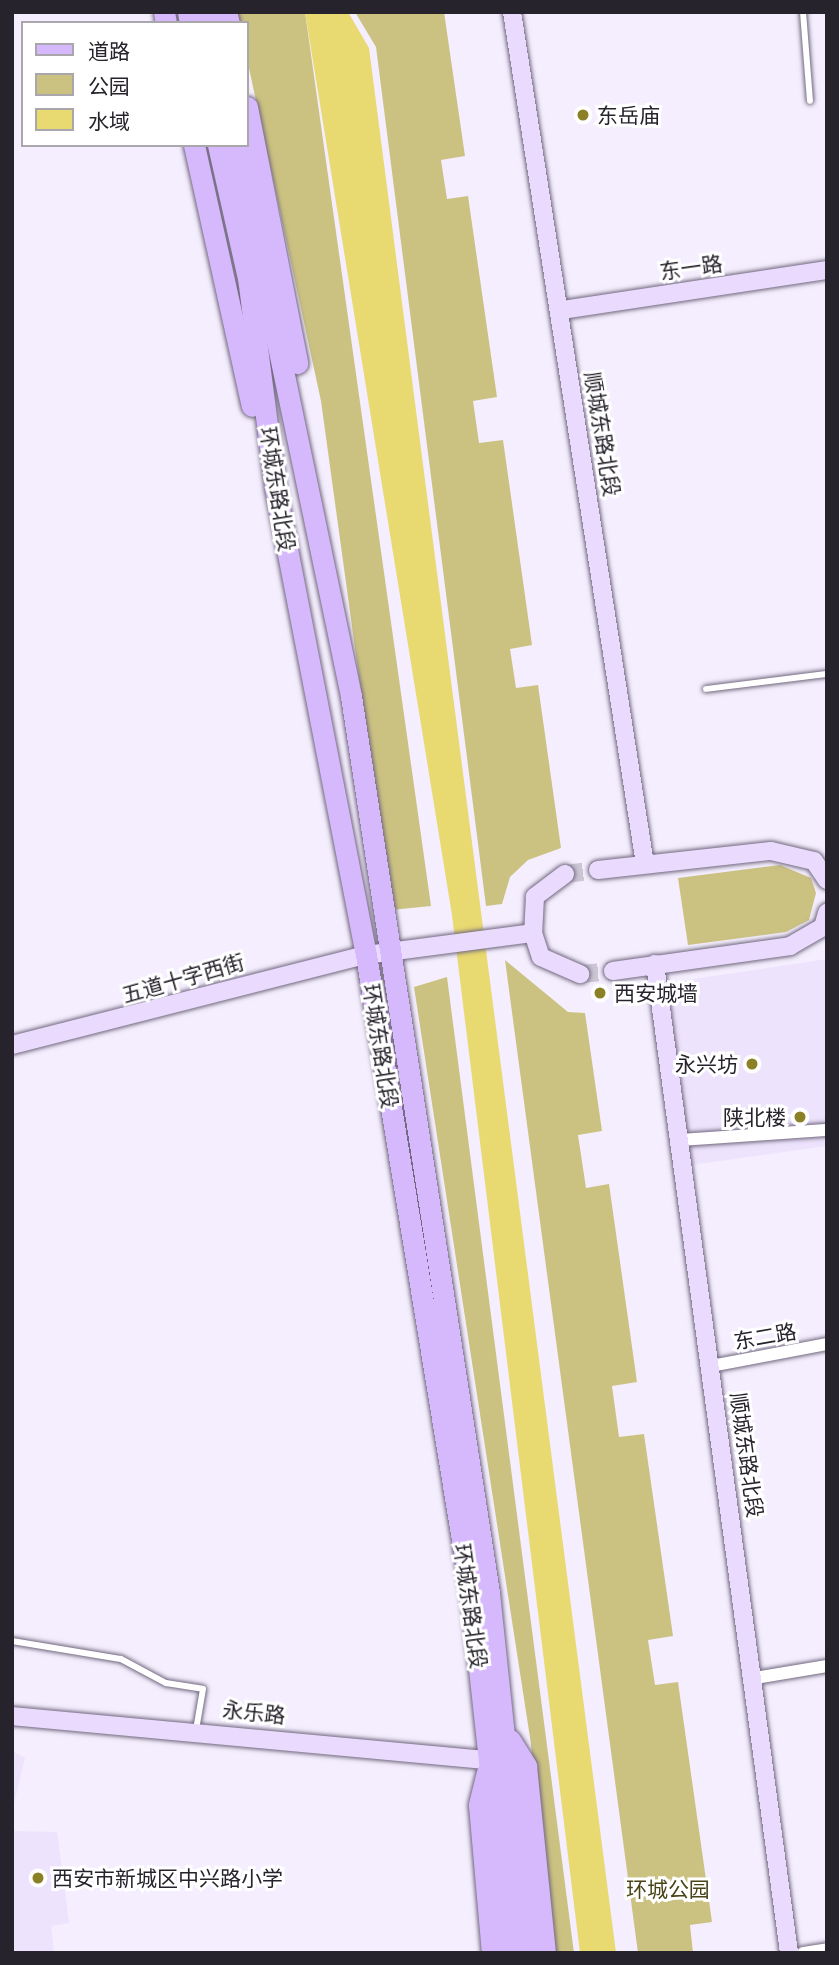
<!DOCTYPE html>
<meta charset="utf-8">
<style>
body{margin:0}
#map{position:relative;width:839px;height:1965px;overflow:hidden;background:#f4eefe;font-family:Quicksand,"Noto Sans SC",sans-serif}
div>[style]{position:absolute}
.built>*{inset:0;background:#ede3fd}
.green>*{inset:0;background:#cbc282}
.water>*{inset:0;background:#e8d971}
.secondary-tunnel>*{height:18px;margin-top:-9px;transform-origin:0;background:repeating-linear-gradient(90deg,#cbc5d4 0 18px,transparent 0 27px)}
.roads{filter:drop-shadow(0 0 2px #71687e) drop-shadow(0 0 2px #71687e)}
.lane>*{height:6px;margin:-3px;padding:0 3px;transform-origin:3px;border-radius:3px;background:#fff}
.street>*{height:12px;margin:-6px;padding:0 6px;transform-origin:6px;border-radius:6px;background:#fff}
.secondary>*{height:18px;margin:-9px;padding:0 9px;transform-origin:9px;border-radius:9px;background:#eadbfe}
.primary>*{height:21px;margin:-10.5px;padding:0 10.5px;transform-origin:10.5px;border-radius:10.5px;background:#d6b8fc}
.dots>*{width:19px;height:19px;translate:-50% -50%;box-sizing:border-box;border:4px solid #fff;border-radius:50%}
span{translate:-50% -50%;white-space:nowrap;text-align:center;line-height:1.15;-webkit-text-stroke:6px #fff;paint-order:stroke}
.poi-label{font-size:21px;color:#27232c}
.left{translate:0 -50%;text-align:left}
.right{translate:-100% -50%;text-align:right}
.street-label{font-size:21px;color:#27232c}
.park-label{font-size:21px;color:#4a4418}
.frame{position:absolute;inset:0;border:14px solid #27232c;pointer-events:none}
.legend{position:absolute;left:21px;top:21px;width:228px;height:126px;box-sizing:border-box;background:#fff;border:2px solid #a9a7ab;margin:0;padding:9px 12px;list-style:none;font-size:21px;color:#27232c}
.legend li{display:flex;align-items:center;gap:14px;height:35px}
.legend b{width:35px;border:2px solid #a9a7ab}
</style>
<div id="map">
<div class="built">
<div style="clip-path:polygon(827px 959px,827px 1146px,691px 1165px,666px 983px)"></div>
<div style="clip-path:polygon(12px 1751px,25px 1758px,12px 1812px)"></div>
<div style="clip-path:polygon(12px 1831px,57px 1832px,69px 1923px,51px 1926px,54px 1953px,12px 1953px)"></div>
</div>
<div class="green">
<div style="clip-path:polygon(237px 12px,305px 12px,431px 906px,391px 910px,321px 401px,247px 59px,247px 23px,239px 23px)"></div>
<div style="clip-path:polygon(355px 12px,444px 12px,465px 156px,441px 160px,447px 199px,468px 196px,497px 397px,473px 401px,479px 443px,503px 440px,532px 645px,510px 649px,516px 688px,538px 685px,561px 848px,528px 860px,510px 877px,502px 904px,486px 906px,376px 47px)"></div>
<div style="clip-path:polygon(780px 865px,811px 878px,816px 893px,809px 920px,786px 932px,688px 945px,678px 878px)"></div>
<div style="clip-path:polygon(505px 960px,568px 1012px,585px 1013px,602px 1131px,578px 1135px,586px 1188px,609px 1184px,637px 1382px,612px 1386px,619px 1437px,644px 1434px,673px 1636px,648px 1640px,655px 1685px,678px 1682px,712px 1922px,690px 1925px,693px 1953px,638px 1953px)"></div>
<div style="clip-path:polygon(447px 977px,574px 1953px,549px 1953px,531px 1744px,414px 987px)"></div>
</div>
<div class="water">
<div style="clip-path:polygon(305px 12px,348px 12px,369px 48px,616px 1953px,580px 1953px,452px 915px)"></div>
</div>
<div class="secondary-tunnel">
<div style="left:565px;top:874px;width:33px;rotate:-7deg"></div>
<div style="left:580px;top:974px;width:33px;rotate:-5deg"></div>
</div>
<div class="roads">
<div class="lane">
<div style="left:803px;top:12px;width:89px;rotate:85.5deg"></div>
<div style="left:706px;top:689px;width:122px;rotate:-7.1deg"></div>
<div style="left:12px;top:1641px;width:110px;rotate:9.4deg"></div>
<div style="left:121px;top:1659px;width:51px;rotate:28.1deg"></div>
<div style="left:166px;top:1683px;width:37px;rotate:9deg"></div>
<div style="left:203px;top:1689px;width:42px;rotate:99.7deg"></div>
</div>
<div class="street">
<div style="left:679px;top:1140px;width:148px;rotate:-3.9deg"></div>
<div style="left:711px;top:1366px;width:118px;rotate:-10.7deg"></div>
<div style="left:755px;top:1678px;width:73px;rotate:-9.5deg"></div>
<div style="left:803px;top:1953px;width:24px;rotate:-9deg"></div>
</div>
<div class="secondary">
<div style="left:512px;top:12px;width:862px;rotate:81.13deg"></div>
<div style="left:562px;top:310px;width:268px;rotate:-8.6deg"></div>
<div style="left:598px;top:870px;width:174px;rotate:-6.3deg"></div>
<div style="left:771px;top:851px;width:44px;rotate:13.1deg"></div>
<div style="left:814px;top:861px;width:23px;rotate:56deg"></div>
<div style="left:565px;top:874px;width:38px;rotate:143deg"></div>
<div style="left:535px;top:897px;width:36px;rotate:93deg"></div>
<div style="left:533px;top:933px;width:25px;rotate:72deg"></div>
<div style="left:541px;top:957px;width:43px;rotate:23.6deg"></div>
<div style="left:655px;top:964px;width:998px;rotate:82.28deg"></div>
<div style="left:613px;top:971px;width:179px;rotate:-8deg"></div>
<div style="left:790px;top:946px;width:38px;rotate:-30deg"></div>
<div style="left:823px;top:927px;width:15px;rotate:-74deg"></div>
<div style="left:12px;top:1045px;width:365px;rotate:-14.3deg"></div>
<div style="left:366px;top:955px;width:168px;rotate:-7.5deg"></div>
<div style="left:12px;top:1716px;width:480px;rotate:5.3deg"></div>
</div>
<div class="primary">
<div style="left:164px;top:12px;width:11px;rotate:80deg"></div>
<div style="left:188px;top:12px;width:11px;rotate:80deg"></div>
<div style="left:207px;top:12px;width:11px;rotate:75deg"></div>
<div style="left:226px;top:12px;width:11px;rotate:75deg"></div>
<div style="left:247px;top:107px;width:261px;rotate:78.9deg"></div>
<div style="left:194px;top:145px;width:267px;rotate:77.5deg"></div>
<div style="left:218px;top:145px;width:136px;rotate:77.3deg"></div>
<div style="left:248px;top:278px;width:211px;rotate:82.6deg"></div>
<div style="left:275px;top:487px;width:477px;rotate:79deg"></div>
<div style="left:366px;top:955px;width:649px;rotate:80.68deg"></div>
<div style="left:471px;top:1595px;width:360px;rotate:83.8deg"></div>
<div style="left:236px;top:145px;width:563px;rotate:78.21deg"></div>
<div style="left:351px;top:696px;width:908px;rotate:81.25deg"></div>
<div style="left:489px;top:1593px;width:362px;rotate:84deg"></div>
<div style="left:510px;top:1740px;width:31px;rotate:58deg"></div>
<div style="left:526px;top:1766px;width:188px;rotate:84.2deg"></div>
<div style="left:487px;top:1772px;width:34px;rotate:104deg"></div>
<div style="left:479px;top:1805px;width:149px;rotate:85deg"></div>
</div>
</div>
<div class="dots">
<div style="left:583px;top:115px;background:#8c8027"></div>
<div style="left:600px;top:993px;background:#8c8027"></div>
<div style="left:752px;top:1064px;background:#8c8027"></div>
<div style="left:800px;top:1117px;background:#8c8027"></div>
<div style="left:38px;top:1878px;background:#8c8027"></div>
</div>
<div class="poi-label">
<span class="left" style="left:597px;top:115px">东岳庙</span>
<span class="left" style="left:614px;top:993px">西安城墙</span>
<span class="right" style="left:738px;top:1064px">永兴坊</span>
<span class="right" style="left:786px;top:1117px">陕北楼</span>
<span class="left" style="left:52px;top:1878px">西安市新城区中兴路小学</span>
</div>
<div class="street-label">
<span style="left:691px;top:267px;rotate:-8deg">东一路</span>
<span style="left:603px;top:434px;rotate:81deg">顺城东路北段</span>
<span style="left:278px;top:489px;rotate:81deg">环城东路北段</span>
<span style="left:183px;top:978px;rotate:-16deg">五道十字西街</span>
<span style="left:381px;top:1046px;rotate:81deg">环城东路北段</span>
<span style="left:765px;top:1336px;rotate:-10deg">东二路</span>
<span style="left:747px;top:1455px;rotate:82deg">顺城东路北段</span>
<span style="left:471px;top:1606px;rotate:82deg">环城东路北段</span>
<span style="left:254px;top:1712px;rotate:6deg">永乐路</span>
</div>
<div class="park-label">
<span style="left:668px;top:1889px">环城公园</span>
</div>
<div class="frame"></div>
<ul class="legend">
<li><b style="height:9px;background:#d6b8fc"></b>道路</li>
<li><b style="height:19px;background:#cbc282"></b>公园</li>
<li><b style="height:19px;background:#e8d971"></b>水域</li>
</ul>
</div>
